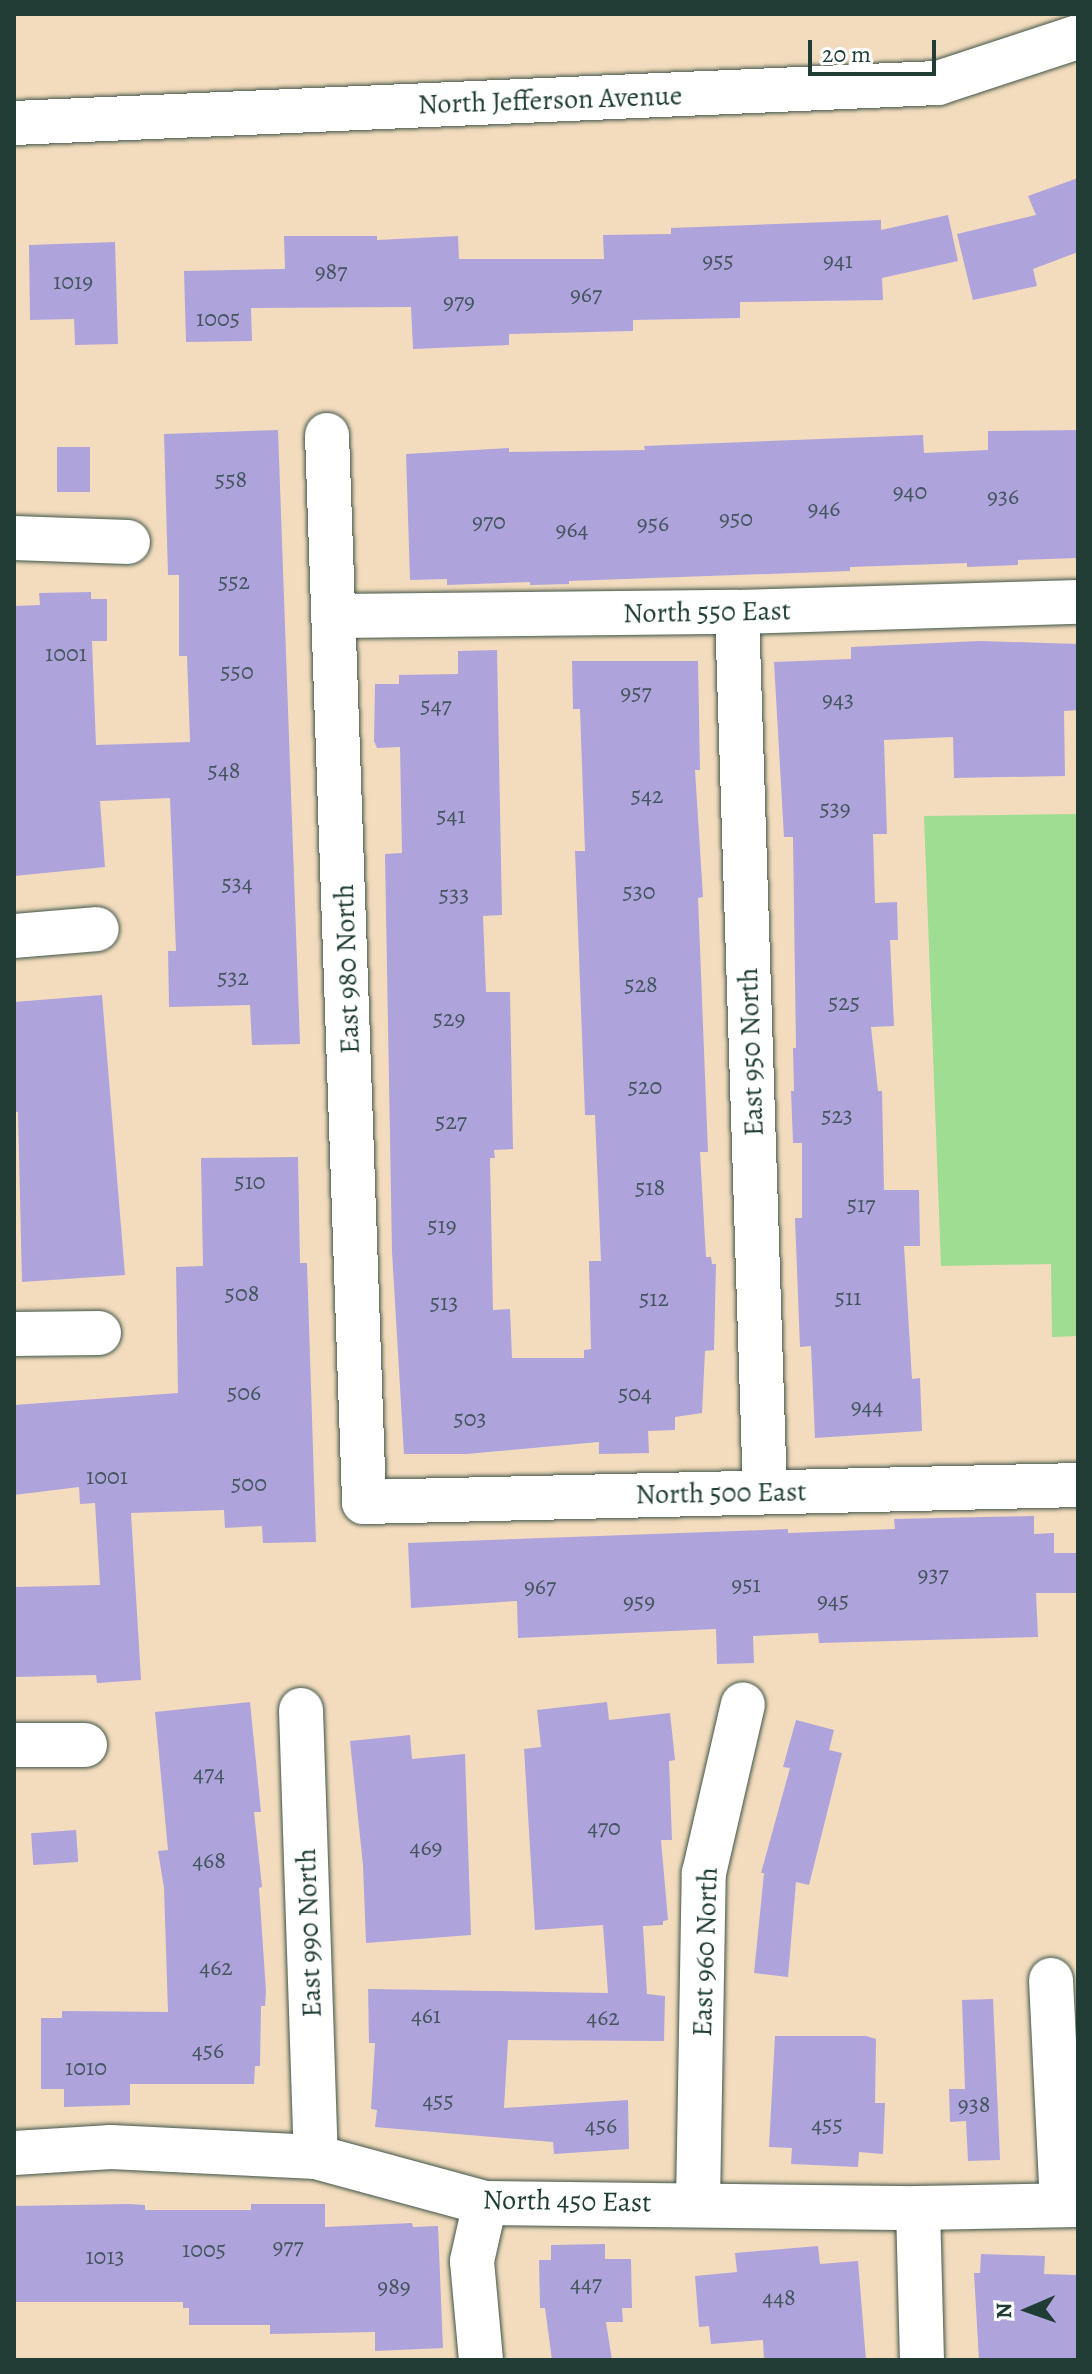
<!DOCTYPE html>
<style>
body{margin:0}
#map{position:relative;width:1092px;height:2374px;overflow:hidden;background:#f3dcbd;font-family:Alegreya,serif}
div>[style]{position:absolute}
.green>*{inset:0;background:#9fdd92}
.building>*{inset:0;background:#afa3dc;transform-origin:0 0}
.roads{filter:drop-shadow(0 0 2px #3f5549) drop-shadow(0 0 2px #3f5549)}
.minor>*{height:44px;margin:-22px;padding:0 22px;transform-origin:22px;border-radius:22px;background:#fff}
span{translate:-50% -50%;white-space:nowrap;text-align:center;line-height:1.15;-webkit-text-stroke:6px #fff;paint-order:stroke}
.number-label{font-size:24px;color:#43565e}
.number-label span{-webkit-text-stroke-width:0}
.street-label{font-size:28px;color:#1f3d34}
.frame{position:absolute;inset:0;border:16px solid #1f3d34;pointer-events:none}
.north{position:absolute;left:988px;top:2270px;width:80px;height:80px;-webkit-text-stroke:6px #fff;paint-order:stroke;rotate:268deg;font-size:22px;font-weight:700;line-height:32px;text-align:center;color:#1f3d34}
.north::after{content:'';display:block;margin:auto;width:28px;height:36px;background:#1f3d34;clip-path:polygon(50% 0,100% 100%,50% 72%,0 100%)}
.scale{position:absolute;left:808px;top:40px;width:128px;height:36px;box-sizing:border-box;border:4px solid #1f3d34;border-top:0;padding-left:10px;font-size:24px;line-height:28px;white-space:nowrap;color:#1f3d34;-webkit-text-stroke:6px #fff;paint-order:stroke}
</style>
<div id="map">
<div class="green">
<div style="clip-path:polygon(1078px 814px,1078px 1336px,1052px 1337px,1051px 1264px,941px 1266px,924px 816px)"></div>
</div>
<div class="building">
<div style="clip-path:polygon(1078px 178px,1078px 252px,1033px 269px,1037px 286px,973px 300px,957px 234px,1036px 215px,1028px 196px)"></div>
<div style="clip-path:polygon(948px 215px,958px 261px,882px 278px,883px 300px,740px 302px,740px 318px,633px 320px,633px 331px,509px 334px,509px 345px,413px 349px,411px 307px,251px 308px,252px 341px,186px 342px,184px 271px,285px 269px,284px 236px,377px 236px,377px 240px,458px 236px,459px 259px,604px 259px,603px 235px,671px 234px,671px 228px,881px 220px,881px 230px)"></div>
<div style="clip-path:polygon(115px 242px,118px 344px,75px 345px,74px 319px,30px 320px,29px 245px)"></div>
<div style="clip-path:polygon(278px 430px,300px 1044px,252px 1045px,250px 1005px,169px 1007px,168px 951px,176px 951px,170px 798px,100px 801px,105px 867px,14px 876px,14px 606px,40px 605px,39px 593px,91px 592px,91px 599px,107px 599px,107px 641px,92px 641px,96px 745px,190px 742px,187px 656px,179px 656px,179px 575px,168px 575px,164px 434px)"></div>
<div style="clip-path:polygon(1078px 430px,1078px 558px,1018px 560px,1018px 565px,967px 567px,967px 563px,850px 567px,850px 571px,569px 581px,569px 584px,530px 585px,530px 582px,447px 585px,447px 579px,410px 580px,406px 454px,509px 448px,509px 452px,645px 450px,644px 446px,923px 435px,924px 453px,988px 450px,988px 431px)"></div>
<div style="left:57px;top:447px;width:33px;height:45px"></div>
<div style="clip-path:polygon(979px 641px,1078px 644px,1078px 710px,1064px 711px,1065px 776px,954px 778px,953px 737px,884px 740px,887px 834px,873px 834px,875px 903px,897px 902px,898px 940px,890px 940px,894px 1026px,871px 1027px,878px 1091px,882px 1091px,884px 1190px,919px 1190px,920px 1246px,904px 1246px,912px 1379px,920px 1378px,922px 1431px,815px 1438px,811px 1346px,800px 1347px,795px 1218px,802px 1218px,802px 1143px,793px 1143px,791px 1091px,794px 1091px,793px 1048px,796px 1048px,793px 837px,784px 837px,774px 662px,851px 659px,851px 647px)"></div>
<div style="clip-path:polygon(497px 650px,502px 915px,483px 916px,486px 992px,510px 992px,513px 1149px,494px 1150px,495px 1158px,490px 1158px,493px 1310px,510px 1309px,512px 1358px,584px 1358px,584px 1350px,591px 1349px,589px 1261px,601px 1261px,595px 1115px,585px 1115px,575px 851px,585px 851px,580px 709px,573px 709px,572px 661px,698px 661px,700px 770px,695px 770px,703px 897px,698px 898px,708px 1152px,700px 1152px,706px 1257px,711px 1257px,712px 1264px,716px 1264px,714px 1350px,705px 1351px,702px 1413px,675px 1417px,675px 1430px,648px 1431px,649px 1453px,599px 1454px,599px 1442px,467px 1454px,404px 1454px,392px 1252px,385px 854px,402px 853px,400px 747px,377px 748px,374px 741px,375px 684px,399px 684px,399px 675px,458px 674px,458px 651px)"></div>
<div style="clip-path:polygon(102px 995px,125px 1275px,22px 1282px,18px 1112px,14px 1112px,14px 1002px)"></div>
<div style="clip-path:polygon(298px 1157px,300px 1263px,307px 1263px,316px 1542px,263px 1543px,262px 1526px,225px 1528px,224px 1510px,131px 1513px,141px 1680px,97px 1683px,96px 1675px,14px 1677px,14px 1587px,100px 1585px,95px 1503px,80px 1504px,79px 1487px,14px 1495px,14px 1405px,178px 1393px,176px 1267px,203px 1266px,201px 1158px)"></div>
<div style="clip-path:polygon(1034px 1516px,1034px 1534px,1054px 1533px,1054px 1553px,1078px 1553px,1078px 1593px,1036px 1593px,1038px 1637px,819px 1643px,818px 1633px,753px 1636px,754px 1663px,717px 1664px,716px 1629px,518px 1638px,517px 1601px,411px 1608px,408px 1543px,788px 1529px,788px 1533px,895px 1529px,894px 1519px)"></div>
<div style="clip-path:polygon(250px 1702px,261px 1812px,254px 1812px,262px 1887px,259px 1888px,266px 1991px,265px 2006px,261px 2006px,260px 2066px,255px 2066px,254px 2084px,130px 2084px,130px 2105px,64px 2107px,64px 2089px,41px 2089px,41px 2018px,62px 2018px,62px 2011px,168px 2012px,164px 1888px,158px 1851px,168px 1850px,155px 1712px)"></div>
<div style="clip-path:polygon(607px 1702px,609px 1720px,670px 1713px,675px 1760px,669px 1761px,672px 1840px,661px 1840px,668px 1920px,663px 1921px,663px 1925px,643px 1926px,647px 1994px,665px 1996px,664px 2041px,508px 2040px,504px 2108px,628px 2100px,629px 2149px,554px 2154px,553px 2142px,375px 2127px,377px 2110px,371px 2109px,375px 2043px,369px 2043px,368px 1989px,608px 1993px,603px 1925px,535px 1930px,524px 1749px,541px 1747px,537px 1710px)"></div>
<div style="clip-path:polygon(796px 1720px,834px 1730px,829px 1750px,842px 1753px,809px 1885px,796px 1882px,788px 1977px,754px 1973px,764px 1873px,761px 1873px,790px 1768px,783px 1767px)"></div>
<div style="clip-path:polygon(410px 1735px,412px 1759px,465px 1754px,471px 1935px,366px 1943px,363px 1865px,350px 1741px)"></div>
<div style="left:76px;top:1830px;width:32px;height:45px;rotate:86deg"></div>
<div style="clip-path:polygon(993px 1999px,1000px 2160px,968px 2161px,966px 2121px,950px 2122px,949px 2089px,965px 2089px,962px 2000px)"></div>
<div style="clip-path:polygon(775px 2036px,866px 2036px,876px 2039px,875px 2103px,885px 2103px,883px 2154px,859px 2152px,858px 2167px,791px 2164px,792px 2148px,769px 2147px)"></div>
<div style="clip-path:polygon(129px 2204px,145px 2205px,145px 2210px,251px 2210px,251px 2204px,325px 2204px,325px 2227px,412px 2223px,413px 2227px,438px 2226px,443px 2348px,375px 2351px,375px 2332px,270px 2334px,270px 2325px,189px 2325px,189px 2308px,183px 2308px,183px 2302px,14px 2302px,14px 2206px)"></div>
<div style="clip-path:polygon(605px 2244px,605px 2259px,631px 2259px,632px 2308px,622px 2308px,623px 2322px,606px 2322px,612px 2360px,552px 2360px,545px 2308px,540px 2308px,539px 2260px,551px 2260px,551px 2245px)"></div>
<div style="clip-path:polygon(818px 2246px,820px 2264px,858px 2261px,866px 2360px,764px 2360px,763px 2340px,711px 2344px,709px 2326px,699px 2327px,695px 2276px,737px 2272px,735px 2253px)"></div>
<div style="clip-path:polygon(981px 2254px,1045px 2256px,1044px 2274px,1078px 2275px,1078px 2360px,979px 2360px,974px 2273px,980px 2273px)"></div>
</div>
<div class="roads">
<div class="minor">
<div style="left:14px;top:123px;width:925px;rotate:-2.48deg"></div>
<div style="left:938px;top:83px;width:147px;rotate:-18.2deg"></div>
<div style="left:327px;top:435px;width:1068px;rotate:88.01deg"></div>
<div style="left:364px;top:1502px;width:714px;rotate:-1.36deg"></div>
<div style="left:14px;top:538px;width:114px;rotate:2deg"></div>
<div style="left:737px;top:612px;width:880px;rotate:88.18deg"></div>
<div style="left:336px;top:616px;width:401px;rotate:-0.6deg"></div>
<div style="left:737px;top:612px;width:341px;rotate:-1.7deg"></div>
<div style="left:14px;top:936px;width:83px;rotate:-4.8deg"></div>
<div style="left:14px;top:1334px;width:85px;rotate:-0.7deg"></div>
<div style="left:301px;top:1710px;width:447px;rotate:88.1deg"></div>
<div style="left:14px;top:1745px;width:71px"></div>
<div style="left:1051px;top:1980px;width:225px;rotate:87.2deg"></div>
<div style="left:14px;top:2153px;width:97px;rotate:-3.5deg"></div>
<div style="left:111px;top:2147px;width:205px;rotate:2.8deg"></div>
<div style="left:316px;top:2157px;width:175px;rotate:15.2deg"></div>
<div style="left:485px;top:2203px;width:433px;rotate:0.7deg"></div>
<div style="left:918px;top:2208px;width:160px;rotate:-1.1deg"></div>
<div style="left:698px;top:2203px;width:330px;rotate:-89deg"></div>
<div style="left:704px;top:1873px;width:173px;rotate:-77deg"></div>
<div style="left:918px;top:2208px;width:152px;rotate:88.5deg"></div>
<div style="left:481px;top:2360px;width:99px;rotate:-95.2deg"></div>
<div style="left:472px;top:2261px;width:59px;rotate:-77.4deg"></div>
</div>
</div>
<div class="number-label">
<span style="left:718px;top:261px">955</span>
<span style="left:838px;top:261px">941</span>
<span style="left:331px;top:272px">987</span>
<span style="left:73px;top:282px">1019</span>
<span style="left:586px;top:295px">967</span>
<span style="left:459px;top:302px">979</span>
<span style="left:218px;top:319px">1005</span>
<span style="left:231px;top:480px">558</span>
<span style="left:910px;top:492px">940</span>
<span style="left:1003px;top:497px">936</span>
<span style="left:824px;top:509px">946</span>
<span style="left:736px;top:519px">950</span>
<span style="left:489px;top:522px">970</span>
<span style="left:653px;top:524px">956</span>
<span style="left:572px;top:530px">964</span>
<span style="left:234px;top:582px">552</span>
<span style="left:66px;top:654px">1001</span>
<span style="left:237px;top:672px">550</span>
<span style="left:636px;top:693px">957</span>
<span style="left:838px;top:700px">943</span>
<span style="left:436px;top:706px">547</span>
<span style="left:224px;top:771px">548</span>
<span style="left:647px;top:796px">542</span>
<span style="left:835px;top:809px">539</span>
<span style="left:451px;top:816px">541</span>
<span style="left:237px;top:884px">534</span>
<span style="left:639px;top:892px">530</span>
<span style="left:454px;top:895px">533</span>
<span style="left:233px;top:978px">532</span>
<span style="left:641px;top:985px">528</span>
<span style="left:844px;top:1003px">525</span>
<span style="left:449px;top:1019px">529</span>
<span style="left:645px;top:1087px">520</span>
<span style="left:837px;top:1116px">523</span>
<span style="left:451px;top:1122px">527</span>
<span style="left:250px;top:1182px">510</span>
<span style="left:650px;top:1188px">518</span>
<span style="left:861px;top:1205px">517</span>
<span style="left:442px;top:1226px">519</span>
<span style="left:242px;top:1294px">508</span>
<span style="left:848px;top:1298px">511</span>
<span style="left:654px;top:1299px">512</span>
<span style="left:444px;top:1303px">513</span>
<span style="left:244px;top:1393px">506</span>
<span style="left:635px;top:1394px">504</span>
<span style="left:867px;top:1407px">944</span>
<span style="left:470px;top:1419px">503</span>
<span style="left:107px;top:1477px">1001</span>
<span style="left:249px;top:1484px">500</span>
<span style="left:933px;top:1575px">937</span>
<span style="left:746px;top:1585px">951</span>
<span style="left:540px;top:1587px">967</span>
<span style="left:833px;top:1601px">945</span>
<span style="left:639px;top:1602px">959</span>
<span style="left:209px;top:1774px">474</span>
<span style="left:604px;top:1828px">470</span>
<span style="left:426px;top:1848px">469</span>
<span style="left:209px;top:1861px">468</span>
<span style="left:216px;top:1968px">462</span>
<span style="left:426px;top:2016px">461</span>
<span style="left:603px;top:2018px">462</span>
<span style="left:208px;top:2051px">456</span>
<span style="left:86px;top:2068px">1010</span>
<span style="left:438px;top:2101px">455</span>
<span style="left:974px;top:2105px">938</span>
<span style="left:827px;top:2125px">455</span>
<span style="left:601px;top:2126px">456</span>
<span style="left:288px;top:2247px">977</span>
<span style="left:204px;top:2250px">1005</span>
<span style="left:105px;top:2257px">1013</span>
<span style="left:586px;top:2284px">447</span>
<span style="left:394px;top:2287px">989</span>
<span style="left:779px;top:2298px">448</span>
</div>
<div class="street-label">
<span style="left:550px;top:100px;rotate:-2deg">North Jefferson Avenue</span>
<span style="left:707px;top:612px;rotate:-1deg">North 550 East</span>
<span style="left:347px;top:969px;rotate:-92deg">East 980 North</span>
<span style="left:751px;top:1052px;rotate:-92deg">East 950 North</span>
<span style="left:721px;top:1493px;rotate:-1deg">North 500 East</span>
<span style="left:309px;top:1933px;rotate:-92deg">East 990 North</span>
<span style="left:705px;top:1952px;rotate:-88deg">East 960 North</span>
<span style="left:567px;top:2201px;rotate:1deg">North 450 East</span>
</div>
<div class="frame"></div>
<div class="north">N</div>
<div class="scale">20 m</div>
</div>
